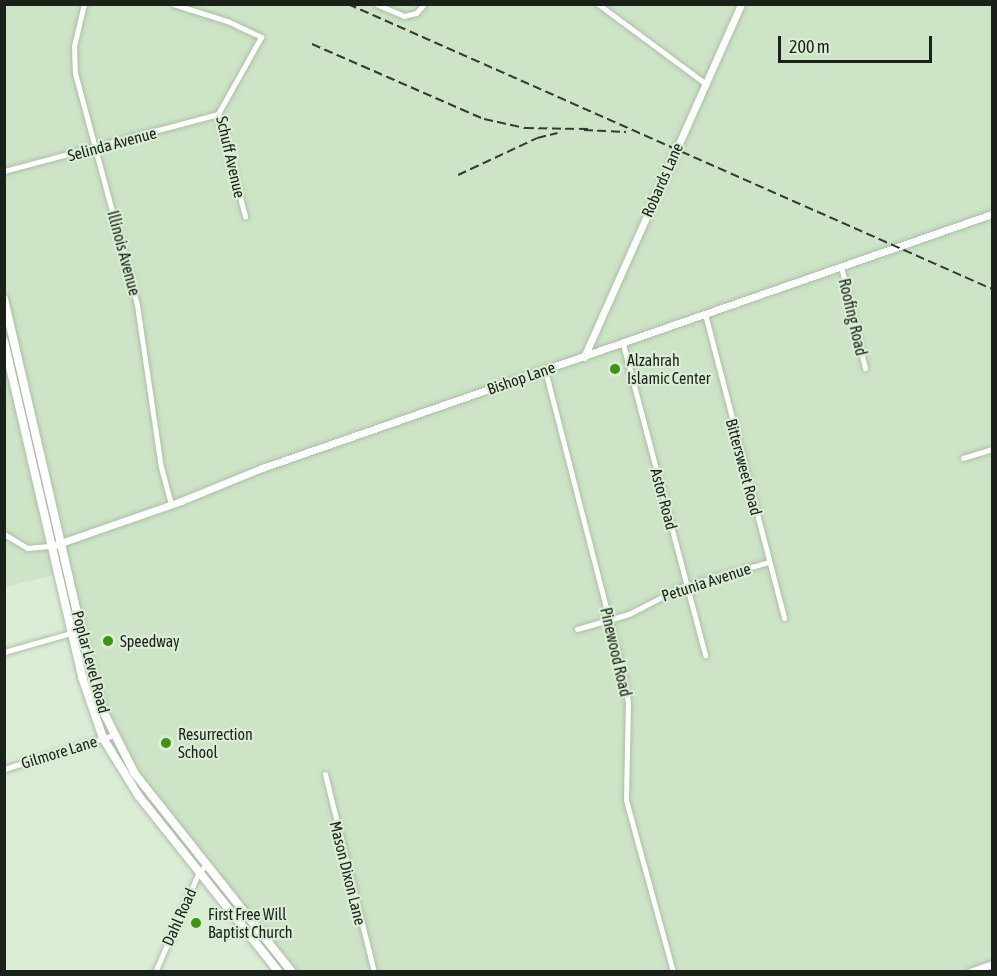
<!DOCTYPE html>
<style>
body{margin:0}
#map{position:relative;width:997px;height:976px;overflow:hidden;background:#dbeed5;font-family:"Asap Condensed",sans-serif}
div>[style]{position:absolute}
.built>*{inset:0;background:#cde5c6}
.roads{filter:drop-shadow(0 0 2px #adbea7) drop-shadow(0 0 2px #adbea7)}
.minor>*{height:5px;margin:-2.5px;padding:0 2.5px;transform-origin:2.5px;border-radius:2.5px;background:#fff}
.tertiary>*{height:7px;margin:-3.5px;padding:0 3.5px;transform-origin:3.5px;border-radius:3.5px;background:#fff}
.secondary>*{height:8px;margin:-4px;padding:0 4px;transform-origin:4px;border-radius:4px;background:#fff}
.rail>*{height:1.5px;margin-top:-0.75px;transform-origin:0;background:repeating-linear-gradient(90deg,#333c31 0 9px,transparent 0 13.5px)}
.dots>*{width:16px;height:16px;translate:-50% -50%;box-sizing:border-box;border:3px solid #dbeed5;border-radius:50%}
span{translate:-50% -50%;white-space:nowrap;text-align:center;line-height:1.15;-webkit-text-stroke:4.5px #dbeed5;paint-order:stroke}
.street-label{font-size:16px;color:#1a2118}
.poi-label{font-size:16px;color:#1a2118}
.left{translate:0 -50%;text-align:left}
.frame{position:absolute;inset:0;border:6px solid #1a2118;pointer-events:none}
.scale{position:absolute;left:778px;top:36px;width:154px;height:27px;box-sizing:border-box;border:3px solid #1a2118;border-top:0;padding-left:8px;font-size:18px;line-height:21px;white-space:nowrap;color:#1a2118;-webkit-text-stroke:4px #dbeed5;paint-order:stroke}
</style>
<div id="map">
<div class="built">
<div style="clip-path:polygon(4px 5px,992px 5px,992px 971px,279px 971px,123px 773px,85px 691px,58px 574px,5px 587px)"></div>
</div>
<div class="roads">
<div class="minor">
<div style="left:84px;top:4px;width:43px;rotate:103.4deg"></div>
<div style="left:74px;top:46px;width:27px;rotate:88deg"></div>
<div style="left:75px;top:73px;width:240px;rotate:75deg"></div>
<div style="left:137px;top:305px;width:164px;rotate:81.6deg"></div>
<div style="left:161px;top:467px;width:39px;rotate:75deg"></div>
<div style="left:173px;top:4px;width:57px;rotate:17.5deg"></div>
<div style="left:227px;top:21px;width:38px;rotate:25deg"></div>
<div style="left:261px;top:37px;width:88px;rotate:119.2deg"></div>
<div style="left:218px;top:114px;width:106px;rotate:75.2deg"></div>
<div style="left:376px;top:4px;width:30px;rotate:23deg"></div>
<div style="left:404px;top:16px;width:12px;rotate:-14deg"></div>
<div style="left:416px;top:13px;width:12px;rotate:-48deg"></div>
<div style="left:598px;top:4px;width:134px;rotate:36.5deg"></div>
<div style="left:4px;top:171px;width:221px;rotate:-14.9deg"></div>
<div style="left:841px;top:266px;width:105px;rotate:76.8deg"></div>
<div style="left:705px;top:314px;width:314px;rotate:75.4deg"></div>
<div style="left:623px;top:344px;width:322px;rotate:75.2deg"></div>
<div style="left:545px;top:370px;width:314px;rotate:75.6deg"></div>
<div style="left:623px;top:674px;width:28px;rotate:80deg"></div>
<div style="left:628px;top:702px;width:98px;rotate:91.2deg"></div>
<div style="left:626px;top:800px;width:178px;rotate:74.7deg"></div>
<div style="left:963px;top:458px;width:30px;rotate:-17deg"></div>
<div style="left:4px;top:534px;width:27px;rotate:31deg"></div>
<div style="left:27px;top:548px;width:25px;rotate:-5deg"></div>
<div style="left:577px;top:629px;width:54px;rotate:-16.1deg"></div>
<div style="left:629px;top:614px;width:59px;rotate:-27.4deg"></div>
<div style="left:681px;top:587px;width:91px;rotate:-15.9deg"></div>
<div style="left:4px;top:652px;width:80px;rotate:-15.9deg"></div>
<div style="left:4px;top:769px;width:115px;rotate:-17.2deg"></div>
<div style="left:325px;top:774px;width:204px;rotate:76.1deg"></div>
<div style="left:155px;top:972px;width:109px;rotate:-66.3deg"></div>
<div style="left:199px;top:872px;width:10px;rotate:-45deg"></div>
</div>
<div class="tertiary">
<div style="left:584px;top:357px;width:386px;rotate:-66deg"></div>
<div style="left:52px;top:546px;width:137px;rotate:-19.2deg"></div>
<div style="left:181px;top:501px;width:87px;rotate:-22.2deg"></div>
<div style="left:262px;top:468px;width:773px;rotate:-19.19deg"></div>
<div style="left:970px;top:972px;width:23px;rotate:-20deg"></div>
</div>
<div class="secondary">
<div style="left:4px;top:299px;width:384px;rotate:76.9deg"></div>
<div style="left:91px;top:673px;width:42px;rotate:72deg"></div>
<div style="left:104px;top:713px;width:68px;rotate:63.1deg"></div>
<div style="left:135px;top:774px;width:253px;rotate:51.6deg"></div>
<div style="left:4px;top:341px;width:345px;rotate:76.9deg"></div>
<div style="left:82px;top:677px;width:65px;rotate:71deg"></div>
<div style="left:103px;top:738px;width:67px;rotate:58.4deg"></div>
<div style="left:138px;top:795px;width:226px;rotate:51.5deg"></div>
</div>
</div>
<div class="rail">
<div style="left:348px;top:4px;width:704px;rotate:23.87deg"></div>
<div style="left:312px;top:44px;width:188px;rotate:23.6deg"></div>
<div style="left:484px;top:119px;width:42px;rotate:12.4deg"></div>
<div style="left:525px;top:128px;width:67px;rotate:0.9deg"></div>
<div style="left:584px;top:130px;width:42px;rotate:2.7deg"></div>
<div style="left:458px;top:175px;width:87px;rotate:-25.1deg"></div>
<div style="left:537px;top:138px;width:21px;rotate:-14deg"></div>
</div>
<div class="dots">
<div style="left:615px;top:369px;background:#3d960d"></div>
<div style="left:108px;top:641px;background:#3d960d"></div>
<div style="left:166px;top:743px;background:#3d960d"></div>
<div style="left:196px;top:923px;background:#3d960d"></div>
</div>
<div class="street-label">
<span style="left:112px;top:144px;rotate:-15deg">Selinda Avenue</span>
<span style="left:231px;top:157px;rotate:77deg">Schuff Avenue</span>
<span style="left:662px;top:180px;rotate:-66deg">Robards Lane</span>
<span style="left:124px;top:253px;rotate:75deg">Illinois Avenue</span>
<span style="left:853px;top:317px;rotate:77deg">Roofing Road</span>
<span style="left:521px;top:378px;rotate:-19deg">Bishop Lane</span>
<span style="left:744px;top:467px;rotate:75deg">Bittersweet Road</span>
<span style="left:664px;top:499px;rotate:75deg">Astor Road</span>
<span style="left:706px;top:582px;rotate:-18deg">Petunia Avenue</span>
<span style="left:616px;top:652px;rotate:77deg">Pinewood Road</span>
<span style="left:91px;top:662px;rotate:75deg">Poplar Level Road</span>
<span style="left:59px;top:752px;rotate:-17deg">Gilmore Lane</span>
<span style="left:348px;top:873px;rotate:76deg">Mason Dixon Lane</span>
<span style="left:179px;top:917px;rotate:-66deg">Dahl Road</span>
</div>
<div class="poi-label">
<span class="left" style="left:627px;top:369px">Alzahrah<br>Islamic Center</span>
<span class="left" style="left:120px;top:641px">Speedway</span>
<span class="left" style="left:178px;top:743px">Resurrection<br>School</span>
<span class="left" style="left:208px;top:923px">First Free Will<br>Baptist Church</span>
</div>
<div class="frame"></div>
<div class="scale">200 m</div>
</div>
